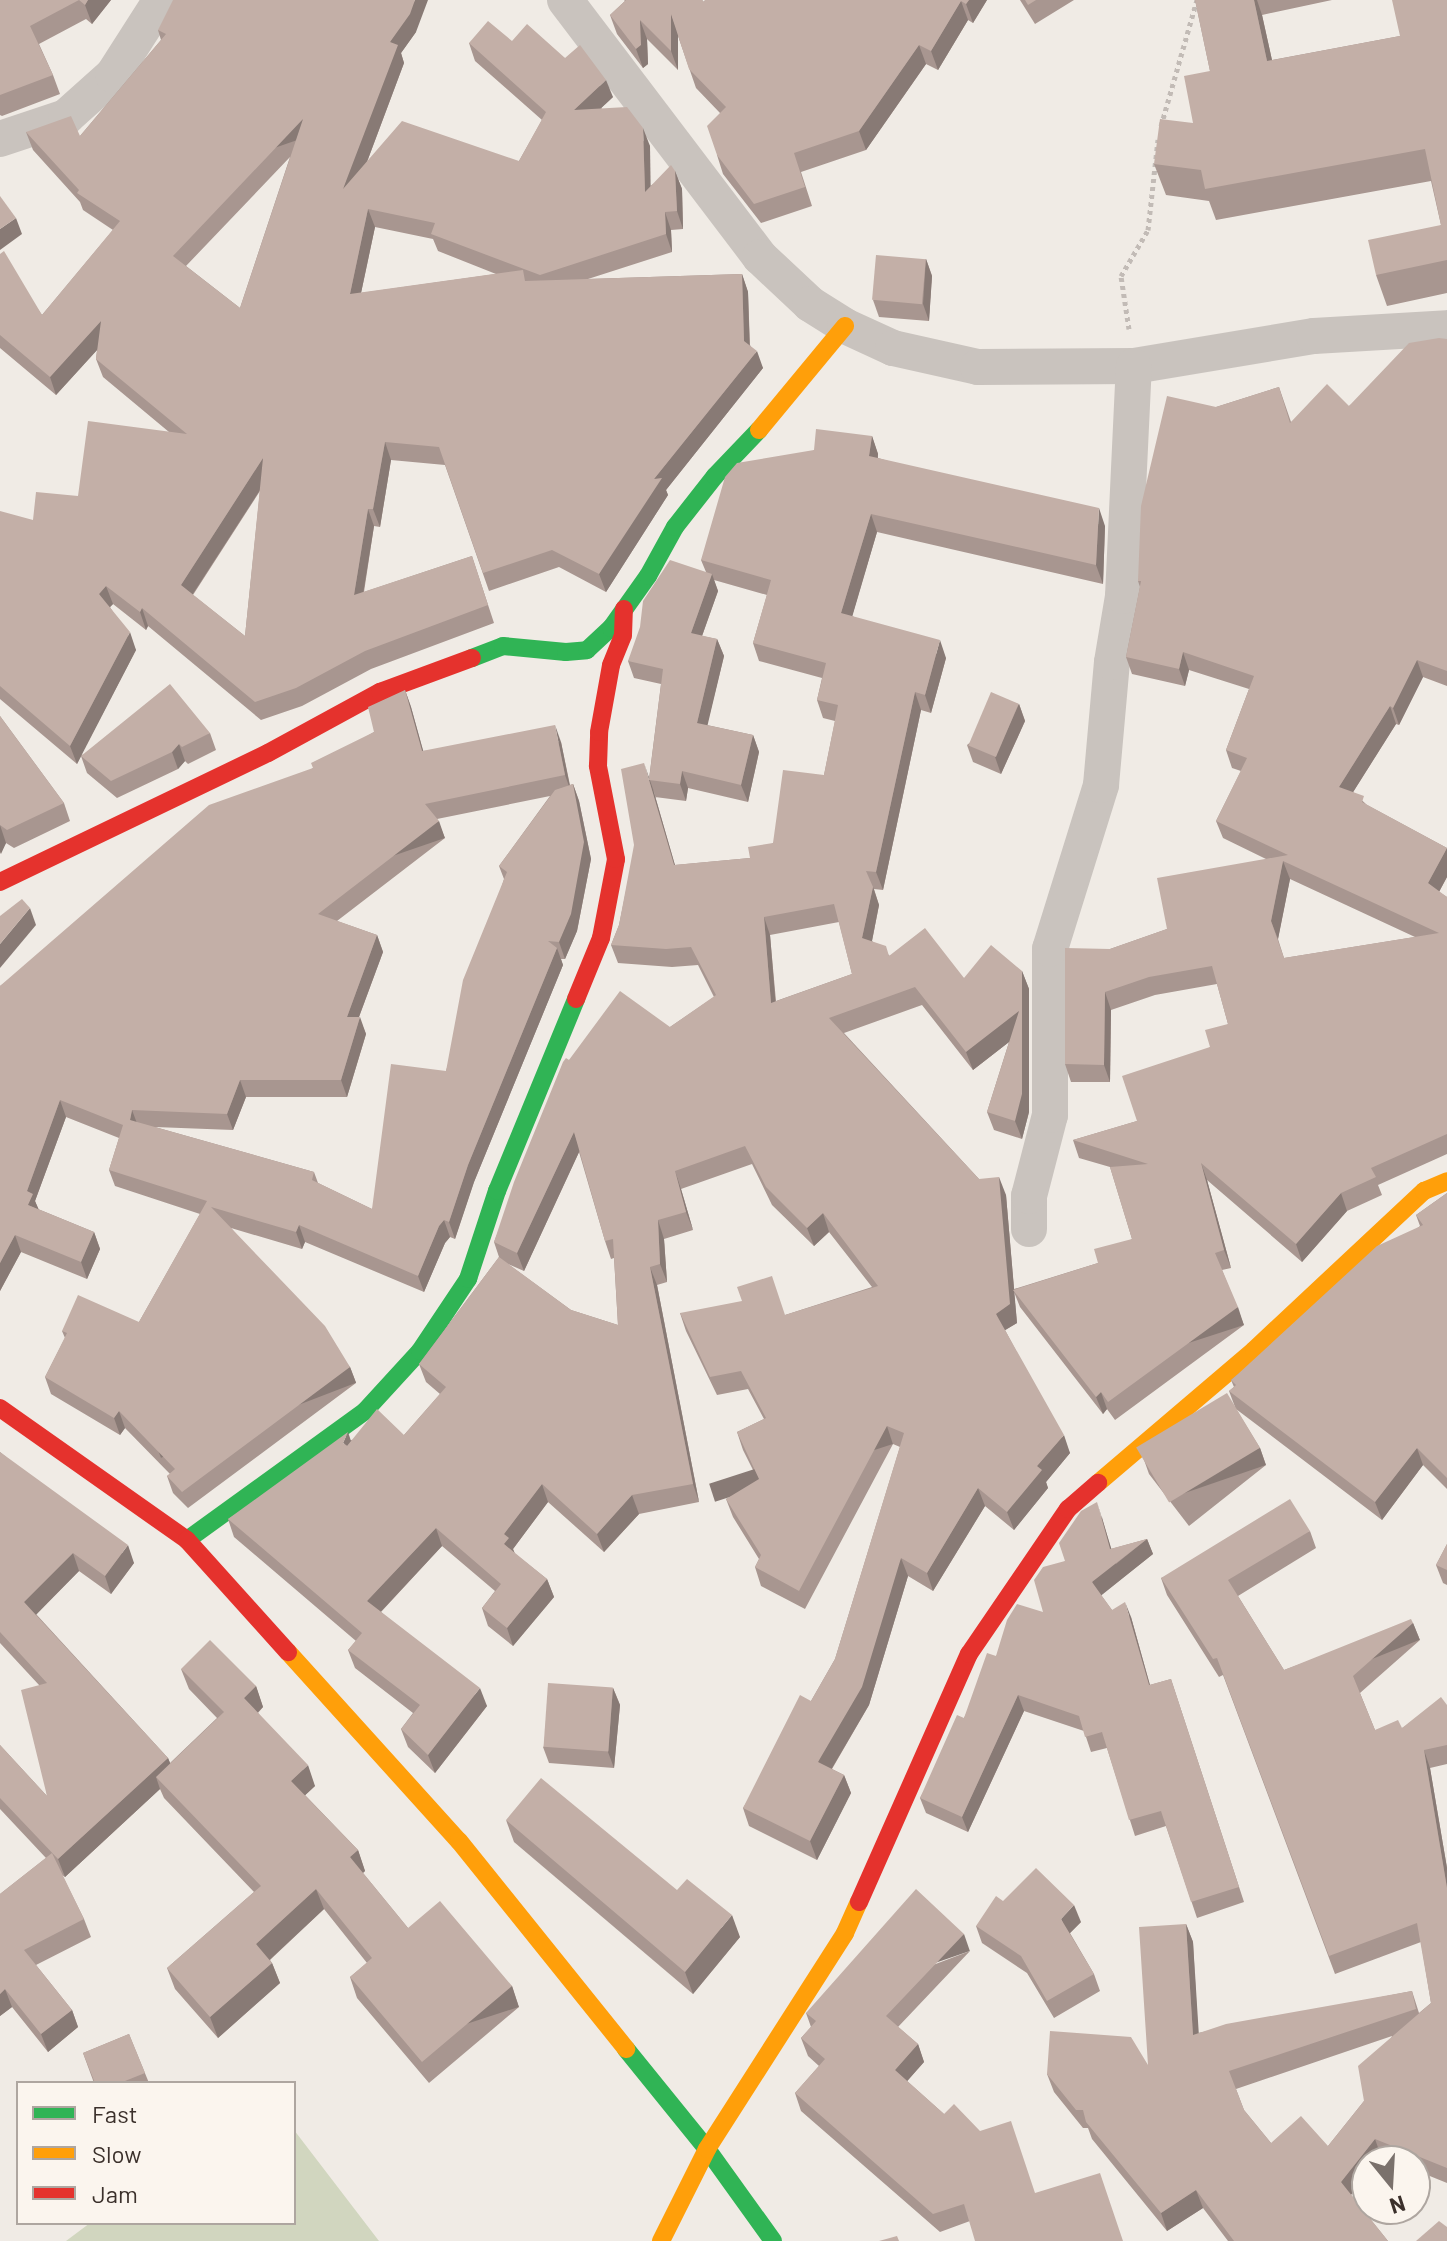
<!DOCTYPE html>
<style>
body{margin:0}
#map{position:relative;width:1447px;height:2241px;overflow:hidden;background:#f0ebe5;font-family:Barlow,sans-serif}
div>[style]{position:absolute}
.green>*{inset:0;background:#d1d6bf}
.path>*{height:5px;margin-top:-2.5px;transform-origin:0;background:repeating-linear-gradient(90deg,#c2bbb6 0 4px,transparent 0 8px)}
.street>*{height:36px;margin:-18px;padding:0 18px;transform-origin:18px;border-radius:18px;background:#c9c3be}
.fast>*{height:18px;margin:-9px;padding:0 9px;transform-origin:9px;border-radius:9px;background:#30b455}
.slow>*{height:18px;margin:-9px;padding:0 9px;transform-origin:9px;border-radius:9px;background:#ff9f0a}
.jam>*{height:18px;margin:-9px;padding:0 9px;transform-origin:9px;border-radius:9px;background:#e5322d}
.wall>*{inset:0;background:#a89690}
.shaded-wall>*{inset:0;background:#887a75;transform-origin:0 0}
.building>*{inset:0;background:#c3afa7;transform-origin:0 0}
span{translate:-50% -50%;white-space:nowrap;text-align:center;line-height:1.15;-webkit-text-stroke:7px #fbf5ee;paint-order:stroke}
.legend{position:absolute;left:16px;top:2081px;width:280px;height:144px;box-sizing:border-box;background:#fbf5ee;border:2px solid #aea6a0;margin:0;padding:10px 14px;list-style:none;font-size:24px;color:#3b302b}
.legend li{display:flex;align-items:center;gap:16px;height:40px}
.legend b{width:40px;border:2px solid #aea6a0}
.north{position:absolute;left:1351px;top:2145px;width:80px;height:80px;box-sizing:border-box;background:#fbf5ee;border:2px solid #aea6a0;border-radius:50%;rotate:162deg;font-size:22px;font-weight:700;line-height:32px;text-align:center;color:#3b302b}
.north::after{content:'';display:block;margin:auto;width:28px;height:36px;background:#7a716c;clip-path:polygon(50% 0,100% 100%,50% 72%,0 100%)}
</style>
<div id="map">
<div class="green">
<div style="clip-path:polygon(294px 2130px,379px 2241px,66px 2241px,90px 2223px,294px 2223px)"></div>
</div>
<div class="path">
<div style="left:1161px;top:126px;width:131px;rotate:-74.1deg"></div>
<div style="left:1129px;top:329px;width:54px;rotate:-98.6deg"></div>
<div style="left:1121px;top:276px;width:53px;rotate:-59.6deg"></div>
<div style="left:1148px;top:230px;width:91px;rotate:-83.7deg"></div>
</div>
<div class="street">
<div style="left:565px;top:0;width:323px;rotate:52.8deg"></div>
<div style="left:760px;top:257px;width:69px;rotate:43.2deg"></div>
<div style="left:810px;top:304px;width:41px;rotate:32.2deg"></div>
<div style="left:845px;top:326px;width:53px;rotate:24.6deg"></div>
<div style="left:893px;top:348px;width:87px;rotate:12.6deg"></div>
<div style="left:978px;top:367px;width:156px;rotate:-0.4deg"></div>
<div style="left:1134px;top:366px;width:182px;rotate:-9.5deg"></div>
<div style="left:1314px;top:336px;width:133px;rotate:-3.4deg"></div>
<div style="left:0;top:139px;width:70px;rotate:-18.4deg"></div>
<div style="left:66px;top:117px;width:63px;rotate:-41.8deg"></div>
<div style="left:113px;top:75px;width:89px;rotate:-57.4deg"></div>
<div style="left:1029px;top:1229px;width:33px;rotate:-90deg"></div>
<div style="left:1029px;top:1196px;width:84px;rotate:-75.5deg"></div>
<div style="left:1050px;top:1115px;width:166px;rotate:-90deg"></div>
<div style="left:1050px;top:949px;width:172px;rotate:-72.7deg"></div>
<div style="left:1101px;top:785px;width:123px;rotate:-84.9deg"></div>
<div style="left:1112px;top:662px;width:67px;rotate:-80.5deg"></div>
<div style="left:1123px;top:596px;width:230px;rotate:-87.3deg"></div>
</div>
<div class="fast">
<div style="left:472px;top:658px;width:33px;rotate:-21deg"></div>
<div style="left:503px;top:646px;width:63px;rotate:5.4deg"></div>
<div style="left:566px;top:652px;width:21px;rotate:-5deg"></div>
<div style="left:587px;top:650px;width:33px;rotate:-43deg"></div>
<div style="left:611px;top:628px;width:64px;rotate:-54.6deg"></div>
<div style="left:648px;top:576px;width:56px;rotate:-61.1deg"></div>
<div style="left:675px;top:527px;width:65px;rotate:-51.9deg"></div>
<div style="left:715px;top:476px;width:64px;rotate:-46.3deg"></div>
<div style="left:187px;top:1540px;width:220px;rotate:-35.9deg"></div>
<div style="left:365px;top:1411px;width:81px;rotate:-47.5deg"></div>
<div style="left:420px;top:1351px;width:87px;rotate:-56.3deg"></div>
<div style="left:468px;top:1279px;width:93px;rotate:-71.8deg"></div>
<div style="left:497px;top:1191px;width:208px;rotate:-67.6deg"></div>
<div style="left:626px;top:2049px;width:129px;rotate:51deg"></div>
<div style="left:707px;top:2149px;width:113px;rotate:54.3deg"></div>
</div>
<div class="slow">
<div style="left:759px;top:430px;width:135px;rotate:-50.4deg"></div>
<div style="left:1098px;top:1483px;width:205px;rotate:-40.4deg"></div>
<div style="left:1254px;top:1350px;width:233px;rotate:-43.1deg"></div>
<div style="left:1424px;top:1191px;width:25px;rotate:-23deg"></div>
<div style="left:288px;top:1652px;width:255px;rotate:47.9deg"></div>
<div style="left:459px;top:1841px;width:267px;rotate:51.2deg"></div>
<div style="left:661px;top:2241px;width:103px;rotate:-63.4deg"></div>
<div style="left:707px;top:2149px;width:256px;rotate:-57.4deg"></div>
<div style="left:845px;top:1933px;width:34px;rotate:-66deg"></div>
</div>
<div class="jam">
<div style="left:0;top:882px;width:297px;rotate:-25.7deg"></div>
<div style="left:268px;top:753px;width:128px;rotate:-28.6deg"></div>
<div style="left:380px;top:692px;width:98px;rotate:-20.3deg"></div>
<div style="left:576px;top:999px;width:66px;rotate:-67.7deg"></div>
<div style="left:601px;top:938px;width:80px;rotate:-79.2deg"></div>
<div style="left:616px;top:859px;width:95px;rotate:-101deg"></div>
<div style="left:598px;top:766px;width:34px;rotate:-88deg"></div>
<div style="left:599px;top:732px;width:68px;rotate:-79.8deg"></div>
<div style="left:611px;top:665px;width:32px;rotate:-68deg"></div>
<div style="left:623px;top:635px;width:26px;rotate:-88deg"></div>
<div style="left:0;top:1408px;width:229px;rotate:35.2deg"></div>
<div style="left:187px;top:1540px;width:151px;rotate:48deg"></div>
<div style="left:859px;top:1902px;width:271px;rotate:-66.1deg"></div>
<div style="left:969px;top:1654px;width:176px;rotate:-55.7deg"></div>
<div style="left:1068px;top:1509px;width:40px;rotate:-41deg"></div>
</div>
<div class="wall">
<div style="clip-path:polygon(0 0,111px 0,92px 24px,86px 19px,39px 44px,53px 75px,60px 94px,2px 116px,0 115px)"></div>
<div style="clip-path:polygon(624px 0,702px 0,704px 2px,705px 0,987px 0,973px 23px,968px 20px,938px 70px,926px 64px,866px 150px,801px 172px,812px 206px,761px 223px,723px 174px,717px 155px,720px 113px,696px 88px,678px 36px,678px 70px,647px 39px,648px 64px,643px 68px,617px 34px,610px 15px,625px 1px)"></div>
<div style="clip-path:polygon(1020px 0,1074px 0,1035px 24px)"></div>
<div style="clip-path:polygon(1195px 0,1332px 0,1262px 15px,1272px 60px,1400px 36px,1447px 0,1447px 293px,1387px 306px,1376px 275px,1441px 225px,1431px 181px,1216px 220px,1209px 201px,1166px 195px,1154px 164px,1193px 123px,1210px 71px)"></div>
<div style="clip-path:polygon(evenodd,158px 30px,416px 32px,401px 53px,404px 63px,367px 162px,519px 161px,542px 120px,475px 61px,469px 43px,512px 41px,565px 58px,613px 97px,601px 108px,650px 146px,650px 186px,675px 171px,682px 189px,683px 229px,671px 230px,672px 252px,588px 279px,742px 274px,748px 292px,750px 345px,763px 368px,666px 490px,668px 495px,606px 592px,559px 567px,489px 591px,445px 465px,391px 460px,380px 527px,374px 526px,364px 592px,472px 556px,494px 623px,371px 669px,302px 706px,261px 720px,148px 626px,146px 630px,113px 604px,110px 607px,136px 650px,81px 755px,210px 733px,216px 750px,188px 764px,185px 761px,178px 769px,117px 798px,87px 773px,81px 756px,77px 764px,0 699px,0 686px,33px 520px,78px 496px,169px 432px,103px 377px,96px 359px,97px 350px,56px 395px,0 348px,0 254px,42px 315px,113px 230px,83px 210px,80px 202px,33px 150px,26px 132px,80px 136px,161px 40px,158px 30px,290px 157px,240px 308px,186px 266px,290px 157px,158px 30px,375px 227px,433px 239px,438px 251px,496px 274px,361px 293px,375px 227px,158px 30px,260px 491px,245px 636px,193px 595px,260px 491px)"></div>
<div style="clip-path:polygon(926px 259px,932px 276px,929px 321px,879px 317px,873px 300px)"></div>
<div style="clip-path:polygon(evenodd,1447px 339px,1447px 686px,1423px 677px,1399px 725px,1396px 724px,1353px 792px,1367px 805px,1447px 848px,1447px 877px,1439px 892px,1447px 897px,1447px 1154px,1378px 1185px,1382px 1195px,1347px 1211px,1302px 1262px,1207px 1180px,1231px 1268px,1222px 1270px,1244px 1325px,1115px 1420px,1107px 1409px,1103px 1414px,1020px 1307px,1014px 1292px,1017px 1323px,1005px 1330px,1070px 1453px,1046px 1482px,1048px 1488px,1014px 1530px,985px 1506px,933px 1591px,908px 1576px,869px 1705px,832px 1769px,844px 1775px,851px 1793px,817px 1860px,749px 1826px,743px 1808px,811px 1701px,835px 1659px,900px 1447px,893px 1444px,805px 1609px,761px 1586px,755px 1567px,759px 1559px,733px 1517px,726px 1499px,758px 1480px,743px 1450px,737px 1432px,764px 1419px,748px 1389px,717px 1395px,686px 1331px,680px 1313px,785px 1315px,872px 1287px,829px 1232px,814px 1246px,772px 1205px,752px 1164px,681px 1189px,693px 1230px,664px 1239px,667px 1282px,657px 1285px,699px 1502px,639px 1514px,604px 1552px,548px 1502px,513px 1549px,514px 1553px,547px 1579px,554px 1597px,513px 1646px,488px 1626px,482px 1608px,495px 1591px,442px 1546px,381px 1612px,487px 1706px,435px 1773px,408px 1747px,401px 1729px,413px 1713px,355px 1668px,348px 1650px,356px 1641px,234px 1537px,228px 1519px,351px 1440px,404px 1435px,440px 1394px,426px 1382px,419px 1364px,499px 1257px,494px 1242px,569px 1060px,670px 1027px,714px 997px,698px 965px,672px 967px,618px 963px,611px 945px,619px 925px,649px 779px,661px 684px,634px 678px,628px 661px,706px 572px,701px 560px,814px 450px,872px 436px,878px 454px,878px 458px,1105px 526px,1103px 584px,877px 532px,852px 616px,946px 658px,931px 713px,921px 710px,883px 890px,874px 889px,879px 905px,872px 941px,890px 956px,964px 978px,1022px 971px,1029px 989px,1029px 1112px,1022px 1139px,994px 1130px,987px 1112px,1009px 1042px,973px 1070px,922px 1005px,844px 1033px,979px 1179px,1006px 1195px,1014px 1289px,1098px 1263px,1132px 1239px,1110px 1167px,1079px 1158px,1073px 1140px,1137px 1121px,1210px 1047px,1228px 1024px,1217px 984px,1155px 995px,1111px 1010px,1110px 1082px,1071px 1082px,1065px 1064px,1110px 949px,1167px 929px,1266px 859px,1223px 838px,1216px 821px,1241px 771px,1232px 768px,1226px 750px,1249px 689px,1189px 670px,1185px 686px,1132px 674px,1126px 657px,1140px 587px,1138px 581px,1216px 407px,1279px 387px,1291px 422px,1349px 406px,1447px 339px,714px 580px,767px 595px,753px 643px,759px 661px,822px 678px,817px 700px,823px 718px,835px 721px,824px 775px,773px 843px,750px 858px,675px 865px,653px 789px,655px 797px,686px 801px,688px 788px,748px 802px,759px 752px,753px 735px,707px 725px,724px 656px,717px 639px,702px 636px,718px 591px,714px 580px,1447px 339px,1290px 879px,1415px 937px,1284px 958px,1278px 939px,1290px 879px,1447px 339px,839px 922px,852px 974px,776px 1001px,770px 935px,839px 922px,1447px 339px,579px 1152px,605px 1241px,611px 1259px,614px 1258px,618px 1325px,571px 1310px,508px 1264px,524px 1271px,579px 1152px)"></div>
<div style="clip-path:polygon(evenodd,405px 690px,411px 707px,423px 751px,561px 742px,570px 785px,573px 784px,579px 801px,591px 859px,577px 931px,565px 959px,561px 959px,563px 965px,474px 1182px,455px 1239px,450px 1237px,445px 1243px,424px 1292px,305px 1242px,302px 1249px,231px 1228px,350px 1367px,356px 1383px,188px 1508px,173px 1493px,167px 1476px,170px 1474px,125px 1428px,120px 1435px,51px 1394px,45px 1377px,65px 1338px,62px 1331px,139px 1322px,200px 1214px,115px 1186px,109px 1170px,119px 1138px,66px 1117px,35px 1201px,38px 1209px,94px 1232px,100px 1249px,87px 1279px,21px 1252px,0 1291px,0 986px,313px 768px,374px 732px,405px 690px,550px 796px,499px 866px,504px 879px,446px 1071px,372px 1209px,318px 1183px,314px 1172px,155px 1127px,233px 1130px,246px 1097px,347px 1097px,366px 1034px,359px 1017px,383px 952px,377px 935px,337px 921px,445px 838px,437px 819px,550px 796px)"></div>
<div style="clip-path:polygon(1019px 704px,1025px 721px,1001px 774px,973px 762px,967px 745px)"></div>
<div style="clip-path:polygon(0 716px,64px 803px,70px 821px,14px 848px,6px 843px,0 854px)"></div>
<div style="clip-path:polygon(1447px 1193px,1447px 1489px,1423px 1465px,1382px 1520px,1236px 1409px,1260px 1448px,1266px 1465px,1189px 1526px,1149px 1474px,1143px 1457px,1235px 1407px,1229px 1391px,1234px 1387px,1231px 1380px,1420px 1226px,1416px 1215px)"></div>
<div style="clip-path:polygon(0 1452px,134px 1563px,111px 1594px,79px 1571px,36px 1614px,168px 1758px,170px 1763px,217px 1718px,189px 1689px,181px 1669px,256px 1686px,263px 1707px,258px 1713px,315px 1786px,305px 1795px,358px 1850px,365px 1871px,363px 1873px,408px 1928px,512px 1986px,519px 2007px,429px 2083px,357px 1998px,350px 1977px,367px 1963px,324px 1909px,270px 1960px,272px 1963px,280px 1983px,218px 2038px,175px 1989px,167px 1968px,254px 1892px,164px 1798px,160px 1789px,65px 1877px,62px 1875px,84px 1919px,91px 1937px,36px 1965px,72px 2010px,78px 2027px,48px 2052px,12px 2007px,0 2016px,0 1894px,46px 1858px,0 1809px,0 1745px,47px 1796px,39px 1685px,0 1643px)"></div>
<div style="clip-path:polygon(1102px 1517px,1111px 1549px,1147px 1539px,1153px 1554px,1101px 1595px,1112px 1610px,1131px 1617px,1150px 1685px,1171px 1679px,1244px 1902px,1197px 1918px,1166px 1826px,1135px 1836px,1107px 1748px,1091px 1752px,1084px 1731px,1024px 1711px,968px 1832px,926px 1813px,920px 1798px,964px 1718px,996px 1656px,1043px 1612px,1065px 1561px)"></div>
<div style="clip-path:polygon(evenodd,1310px 1531px,1316px 1548px,1238px 1596px,1284px 1670px,1413px 1623px,1420px 1640px,1360px 1693px,1375px 1730px,1402px 1728px,1447px 1705px,1447px 1764px,1430px 1768px,1447px 1868px,1447px 2183px,1415px 2170px,1415px 2161px,1392px 2161px,1381px 2156px,1378px 2161px,1367px 2161px,1367px 2174px,1351px 2195px,1388px 2241px,1228px 2241px,1203px 2208px,1167px 2231px,1092px 2139px,1088px 2128px,1083px 2128px,1054px 2092px,1047px 2074px,1148px 2065px,1186px 1924px,1193px 1942px,1198px 2033px,1412px 1991px,1419px 2013px,1431px 2003px,1421px 1942px,1335px 1974px,1223px 1675px,1219px 1677px,1167px 1595px,1161px 1578px,1310px 1531px,1392px 2036px,1364px 2101px,1328px 2146px,1271px 2143px,1244px 2110px,1236px 2089px,1392px 2036px)"></div>
<div style="clip-path:polygon(1447px 1544px,1447px 1585px,1443px 1583px,1436px 1565px)"></div>
<div style="clip-path:polygon(613px 1688px,620px 1705px,614px 1768px,549px 1763px,543px 1747px)"></div>
<div style="clip-path:polygon(506px 1820px,740px 1937px,693px 1994px,514px 1842px)"></div>
<div style="clip-path:polygon(1081px 1922px,1070px 1933px,1094px 1974px,1100px 1991px,1054px 2018px,1027px 1973px,982px 1943px,976px 1926px)"></div>
<div style="clip-path:polygon(970px 1951px,898px 2027px,918px 2044px,924px 2062px,907px 2081px,944px 2114px,970px 2221px,940px 2232px,801px 2111px,795px 2093px,819px 2066px,808px 2056px,801px 2038px,811px 2027px,806px 2013px)"></div>
<div style="clip-path:polygon(129px 2034px,149px 2083px,94px 2083px,83px 2053px)"></div>
</div>
<div class="shaded-wall">
<div style="clip-path:polygon(88px 0,111px 0,92px 24px,85px 5px)"></div>
<div style="clip-path:polygon(415px 0,428px 0,416px 32px,401px 53px,404px 63px,350px 207px,343px 189px,390px 42px)"></div>
<div style="clip-path:polygon(969px 0,987px 0,973px 23px,966px 4px)"></div>
<div style="clip-path:polygon(1254px 0,1257px 0,1262px 15px,1279px 92px,1267px 61px)"></div>
<div style="clip-path:polygon(961px 1px,968px 20px,938px 70px,931px 51px)"></div>
<div style="clip-path:polygon(671px 14px,678px 33px,678px 70px,671px 51px)"></div>
<div style="clip-path:polygon(640px 20px,647px 39px,648px 64px,643px 68px,636px 49px)"></div>
<div style="clip-path:polygon(919px 45px,926px 64px,866px 150px,859px 131px)"></div>
<div style="clip-path:polygon(606px 80px,613px 97px,581px 127px,574px 110px)"></div>
<div style="left:303px;top:119px;width:18px;height:189px;rotate:71deg"></div>
<div style="clip-path:polygon(643px 128px,650px 146px,651px 210px,645px 192px)"></div>
<div style="clip-path:polygon(675px 171px,682px 189px,683px 229px,677px 211px)"></div>
<div style="clip-path:polygon(368px 209px,375px 227px,357px 312px,350px 294px)"></div>
<div style="clip-path:polygon(665px 212px,671px 230px,672px 252px,666px 234px)"></div>
<div style="clip-path:polygon(16px 218px,22px 234px,0 250px,0 229px)"></div>
<div style="clip-path:polygon(926px 259px,932px 276px,929px 321px,923px 304px)"></div>
<div style="clip-path:polygon(742px 274px,748px 292px,750px 359px,744px 341px)"></div>
<div style="clip-path:polygon(101px 321px,108px 338px,56px 395px,50px 377px)"></div>
<div style="clip-path:polygon(757px 351px,763px 368px,666px 490px,668px 495px,606px 592px,599px 574px,654px 479px)"></div>
<div style="clip-path:polygon(872px 436px,878px 454px,876px 474px,869px 456px)"></div>
<div style="clip-path:polygon(385px 442px,391px 460px,380px 527px,373px 509px)"></div>
<div style="clip-path:polygon(263px 458px,269px 476px,187px 603px,181px 585px)"></div>
<div style="clip-path:polygon(1099px 508px,1105px 526px,1103px 584px,1096px 565px)"></div>
<div style="clip-path:polygon(368px 509px,374px 526px,360px 613px,354px 595px)"></div>
<div style="clip-path:polygon(871px 514px,877px 532px,848px 631px,841px 613px)"></div>
<div style="clip-path:polygon(712px 574px,718px 591px,697px 650px,691px 633px)"></div>
<div style="clip-path:polygon(106px 586px,113px 604px,105px 612px,99px 594px)"></div>
<div style="clip-path:polygon(142px 608px,148px 626px,146px 630px,140px 612px)"></div>
<div style="clip-path:polygon(130px 632px,136px 650px,77px 764px,70px 746px)"></div>
<div style="clip-path:polygon(717px 639px,724px 656px,704px 740px,697px 723px)"></div>
<div style="clip-path:polygon(940px 640px,946px 658px,931px 713px,925px 695px)"></div>
<div style="clip-path:polygon(1183px 652px,1189px 670px,1185px 686px,1179px 669px)"></div>
<div style="clip-path:polygon(1417px 660px,1423px 677px,1399px 725px,1393px 708px)"></div>
<div style="clip-path:polygon(405px 690px,411px 707px,428px 768px,422px 751px)"></div>
<div style="clip-path:polygon(915px 692px,921px 710px,883px 890px,876px 872px)"></div>
<div style="clip-path:polygon(1019px 704px,1025px 721px,1001px 774px,995px 757px)"></div>
<div style="clip-path:polygon(1390px 706px,1396px 724px,1345px 805px,1339px 787px)"></div>
<div style="clip-path:polygon(555px 725px,561px 742px,571px 792px,565px 775px)"></div>
<div style="clip-path:polygon(753px 735px,759px 752px,748px 802px,741px 785px)"></div>
<div style="clip-path:polygon(179px 744px,185px 761px,178px 769px,172px 752px)"></div>
<div style="clip-path:polygon(644px 763px,653px 789px,680px 883px,674px 865px)"></div>
<div style="clip-path:polygon(682px 771px,688px 788px,686px 801px,680px 784px)"></div>
<div style="clip-path:polygon(573px 784px,579px 801px,591px 859px,577px 931px,565px 959px,559px 942px)"></div>
<div style="left:439px;top:821px;width:18px;height:153px;rotate:71deg"></div>
<div style="clip-path:polygon(0 825px,6px 843px,1px 854px,0 851px)"></div>
<div style="clip-path:polygon(1447px 848px,1447px 877px,1434px 901px,1428px 883px)"></div>
<div style="clip-path:polygon(1283px 861px,1290px 879px,1278px 939px,1271px 921px)"></div>
<div style="clip-path:polygon(873px 887px,879px 905px,869px 956px,862px 938px)"></div>
<div style="clip-path:polygon(30px 908px,36px 925px,0 968px,0 944px)"></div>
<div style="clip-path:polygon(764px 917px,770px 935px,777px 1021px,771px 1003px)"></div>
<div style="clip-path:polygon(377px 935px,383px 952px,353px 1033px,347px 1017px)"></div>
<div style="clip-path:polygon(557px 948px,563px 965px,474px 1182px,455px 1239px,449px 1222px,468px 1165px)"></div>
<div style="clip-path:polygon(1022px 971px,1029px 989px,1029px 1112px,1022px 1139px,1015px 1121px,1022px 1032px,973px 1070px,966px 1052px)"></div>
<div style="clip-path:polygon(1105px 992px,1111px 1010px,1110px 1082px,1104px 1065px)"></div>
<div style="clip-path:polygon(360px 1017px,366px 1034px,347px 1097px,341px 1080px)"></div>
<div style="clip-path:polygon(240px 1080px,246px 1097px,233px 1130px,227px 1114px)"></div>
<div style="clip-path:polygon(60px 1100px,66px 1117px,35px 1201px,39px 1210px,28px 1205px,27px 1191px)"></div>
<div style="clip-path:polygon(132px 1110px,138px 1126px,130px 1120px)"></div>
<div style="clip-path:polygon(574px 1132px,580px 1150px,524px 1271px,517px 1253px)"></div>
<div style="clip-path:polygon(1201px 1163px,1207px 1180px,1231px 1268px,1224px 1250px)"></div>
<div style="clip-path:polygon(675px 1171px,681px 1189px,693px 1230px,686px 1212px)"></div>
<div style="clip-path:polygon(999px 1177px,1006px 1195px,1017px 1323px,1002px 1332px,996px 1314px)"></div>
<div style="clip-path:polygon(1341px 1193px,1347px 1211px,1302px 1262px,1296px 1244px)"></div>
<div style="clip-path:polygon(823px 1213px,829px 1232px,814px 1246px,807px 1228px)"></div>
<div style="clip-path:polygon(444px 1220px,450px 1237px,445px 1243px,424px 1292px,418px 1276px,439px 1226px)"></div>
<div style="clip-path:polygon(658px 1220px,664px 1239px,667px 1282px,660px 1264px)"></div>
<div style="clip-path:polygon(299px 1225px,305px 1242px,302px 1249px,296px 1232px)"></div>
<div style="clip-path:polygon(94px 1232px,100px 1249px,87px 1279px,81px 1262px)"></div>
<div style="clip-path:polygon(15px 1235px,21px 1252px,0 1291px,0 1263px)"></div>
<div style="clip-path:polygon(650px 1267px,657px 1285px,699px 1502px,693px 1484px)"></div>
<div style="left:1238px;top:1307px;width:19px;height:161px;rotate:72deg"></div>
<div style="left:350px;top:1367px;width:17px;height:209px;rotate:69deg"></div>
<div style="clip-path:polygon(1101px 1392px,1107px 1409px,1103px 1414px,1096px 1397px)"></div>
<div style="clip-path:polygon(119px 1411px,125px 1428px,120px 1435px,114px 1418px)"></div>
<div style="left:887px;top:1426px;width:19px;height:187px;rotate:72deg"></div>
<div style="clip-path:polygon(348px 1432px,354px 1450px,343px 1443px)"></div>
<div style="clip-path:polygon(1064px 1435px,1070px 1453px,1046px 1482px,1048px 1488px,1014px 1530px,1007px 1512px,1037px 1466px)"></div>
<div style="left:1260px;top:1448px;width:18px;height:98px;rotate:71deg"></div>
<div style="clip-path:polygon(1417px 1448px,1423px 1465px,1382px 1520px,1375px 1502px)"></div>
<div style="clip-path:polygon(542px 1484px,548px 1502px,513px 1549px,516px 1556px,504px 1544px,504px 1534px)"></div>
<div style="clip-path:polygon(978px 1488px,985px 1506px,933px 1591px,927px 1573px)"></div>
<div style="clip-path:polygon(632px 1495px,639px 1514px,604px 1552px,597px 1534px)"></div>
<div style="clip-path:polygon(1097px 1502px,1116px 1564px,1147px 1539px,1153px 1554px,1098px 1598px,1092px 1582px,1110px 1549px)"></div>
<div style="clip-path:polygon(436px 1528px,442px 1546px,374px 1619px,367px 1601px)"></div>
<div style="clip-path:polygon(128px 1545px,134px 1563px,111px 1594px,105px 1576px)"></div>
<div style="clip-path:polygon(73px 1553px,79px 1571px,31px 1620px,24px 1602px)"></div>
<div style="clip-path:polygon(901px 1558px,908px 1576px,869px 1705px,825px 1780px,818px 1762px)"></div>
<div style="clip-path:polygon(547px 1579px,554px 1597px,513px 1646px,507px 1628px)"></div>
<div style="clip-path:polygon(1125px 1602px,1131px 1617px,1154px 1700px,1149px 1685px)"></div>
<div style="left:1413px;top:1623px;width:18px;height:80px;rotate:68deg"></div>
<div style="clip-path:polygon(256px 1686px,263px 1707px,251px 1719px,244px 1698px)"></div>
<div style="clip-path:polygon(480px 1688px,487px 1706px,435px 1773px,428px 1755px)"></div>
<div style="clip-path:polygon(613px 1688px,620px 1705px,614px 1768px,608px 1752px)"></div>
<div style="clip-path:polygon(1018px 1695px,1024px 1711px,968px 1832px,962px 1817px)"></div>
<div style="clip-path:polygon(1424px 1750px,1430px 1768px,1447px 1868px,1447px 1888px)"></div>
<div style="clip-path:polygon(168px 1758px,175px 1775px,156px 1777px,160px 1789px,65px 1877px,58px 1859px)"></div>
<div style="clip-path:polygon(308px 1765px,315px 1786px,299px 1801px,291px 1781px)"></div>
<div style="clip-path:polygon(844px 1775px,851px 1793px,817px 1860px,810px 1841px)"></div>
<div style="clip-path:polygon(358px 1850px,365px 1871px,357px 1878px,350px 1857px)"></div>
<div style="clip-path:polygon(316px 1889px,324px 1909px,264px 1965px,256px 1944px)"></div>
<div style="clip-path:polygon(1074px 1905px,1081px 1922px,1068px 1935px,1061px 1919px)"></div>
<div style="clip-path:polygon(732px 1915px,740px 1937px,693px 1994px,685px 1972px)"></div>
<div style="clip-path:polygon(1186px 1924px,1193px 1942px,1200px 2052px,1193px 2035px)"></div>
<div style="left:964px;top:1934px;width:18px;height:113px;rotate:71deg"></div>
<div style="clip-path:polygon(272px 1963px,280px 1983px,218px 2038px,210px 2017px)"></div>
<div style="left:512px;top:1986px;width:22px;height:118px;rotate:72deg"></div>
<div style="clip-path:polygon(5px 1989px,12px 2007px,0 2016px,0 1994px)"></div>
<div style="clip-path:polygon(72px 2010px,78px 2027px,48px 2052px,41px 2034px)"></div>
<div style="clip-path:polygon(918px 2044px,924px 2062px,902px 2087px,895px 2070px)"></div>
<div style="clip-path:polygon(1375px 2139px,1381px 2156px,1378px 2161px,1367px 2161px,1367px 2174px,1347px 2200px,1341px 2182px)"></div>
<div style="clip-path:polygon(1196px 2190px,1203px 2208px,1167px 2231px,1161px 2213px)"></div>
</div>
<div class="building">
<div style="clip-path:polygon(0 0,88px 0,85px 5px,79px 0,30px 26px,53px 75px,0 95px)"></div>
<div style="clip-path:polygon(evenodd,173px 0,415px 0,410px 14px,390px 42px,398px 45px,343px 189px,402px 121px,519px 161px,546px 112px,469px 43px,488px 21px,512px 41px,527px 24px,565px 58px,580px 45px,606px 80px,574px 110px,627px 107px,643px 128px,645px 192px,671px 165px,675px 171px,677px 211px,665px 212px,666px 234px,540px 275px,431px 234px,435px 223px,368px 209px,350px 294px,523px 270px,525px 281px,742px 274px,744px 341px,757px 351px,654px 479px,662px 478px,599px 574px,552px 550px,483px 573px,439px 447px,385px 442px,373px 509px,368px 509px,354px 595px,472px 556px,488px 605px,365px 651px,296px 688px,255px 702px,142px 608px,140px 612px,106px 586px,99px 594px,130px 632px,70px 746px,0 686px,0 511px,33px 520px,36px 492px,78px 496px,88px 421px,187px 434px,96px 359px,101px 321px,50px 377px,0 335px,0 254px,4px 251px,42px 315px,120px 221px,77px 193px,79px 190px,26px 132px,71px 116px,80px 136px,166px 34px,158px 30px,173px 0,303px 119px,240px 308px,173px 256px,303px 119px,173px 0,263px 458px,245px 636px,181px 585px,263px 458px)"></div>
<div style="clip-path:polygon(626px 0,702px 0,704px 2px,705px 0,969px 0,966px 4px,961px 1px,931px 51px,919px 45px,859px 131px,794px 153px,805px 187px,754px 204px,717px 155px,707px 126px,726px 107px,689px 69px,671px 14px,671px 51px,640px 20px,641px 45px,636px 49px,610px 15px)"></div>
<div style="clip-path:polygon(1025px 0,1036px 0,1028px 5px)"></div>
<div style="clip-path:polygon(1195px 0,1254px 0,1267px 61px,1400px 36px,1392px 0,1447px 0,1447px 260px,1376px 275px,1368px 240px,1441px 225px,1425px 149px,1205px 189px,1201px 170px,1154px 164px,1160px 119px,1193px 123px,1184px 76px,1210px 71px)"></div>
<div style="clip-path:polygon(0 196px,16px 218px,0 229px)"></div>
<div style="left:876px;top:255px;width:50px;height:45px;rotate:5deg"></div>
<div style="clip-path:polygon(evenodd,1439px 338px,1447px 339px,1447px 671px,1417px 660px,1393px 708px,1390px 706px,1339px 787px,1364px 796px,1362px 802px,1447px 848px,1428px 883px,1447px 897px,1447px 1134px,1371px 1168px,1376px 1177px,1341px 1193px,1296px 1244px,1201px 1163px,1224px 1250px,1215px 1253px,1238px 1307px,1108px 1402px,1101px 1392px,1096px 1397px,1013px 1290px,1098px 1263px,1094px 1249px,1132px 1239px,1110px 1167px,1148px 1164px,1073px 1140px,1137px 1121px,1122px 1076px,1210px 1047px,1205px 1030px,1228px 1024px,1212px 966px,1149px 977px,1105px 992px,1104px 1065px,1065px 1064px,1065px 948px,1110px 949px,1167px 929px,1157px 878px,1288px 855px,1216px 821px,1247px 758px,1226px 750px,1254px 676px,1183px 652px,1179px 669px,1126px 657px,1141px 581px,1138px 581px,1141px 506px,1167px 396px,1216px 407px,1279px 387px,1290px 423px,1327px 384px,1349px 406px,1409px 343px,1439px 338px,1283px 861px,1439px 933px,1284px 958px,1271px 921px,1283px 861px)"></div>
<div style="clip-path:polygon(evenodd,816px 429px,872px 436px,869px 456px,1099px 508px,1096px 565px,871px 514px,841px 613px,940px 640px,925px 695px,915px 692px,876px 872px,866px 871px,873px 887px,862px 938px,886px 946px,889px 956px,925px 928px,964px 978px,991px 945px,1022px 971px,1022px 1094px,1015px 1121px,987px 1112px,1019px 1011px,966px 1052px,915px 987px,829px 1018px,979px 1179px,999px 1177px,1010px 1304px,996px 1314px,1064px 1435px,1037px 1466px,1042px 1470px,1007px 1512px,978px 1488px,927px 1573px,901px 1558px,862px 1687px,818px 1762px,844px 1775px,810px 1841px,743px 1808px,800px 1695px,811px 1701px,835px 1659px,904px 1433px,887px 1426px,799px 1591px,755px 1567px,761px 1555px,726px 1499px,759px 1479px,737px 1432px,766px 1418px,741px 1371px,710px 1377px,680px 1313px,742px 1301px,737px 1287px,772px 1276px,785px 1315px,878px 1286px,823px 1213px,807px 1228px,766px 1187px,745px 1146px,675px 1171px,686px 1212px,658px 1220px,660px 1264px,650px 1267px,693px 1484px,632px 1495px,597px 1534px,542px 1484px,504px 1534px,509px 1538px,504px 1544px,547px 1579px,507px 1628px,482px 1608px,501px 1584px,436px 1528px,367px 1601px,480px 1688px,428px 1755px,401px 1729px,420px 1705px,348px 1650px,362px 1633px,228px 1519px,348px 1432px,343px 1443px,347px 1446px,377px 1409px,404px 1435px,446px 1387px,419px 1364px,499px 1257px,571px 1310px,618px 1325px,613px 1239px,605px 1241px,574px 1132px,517px 1253px,494px 1242px,514px 1182px,563px 1062px,566px 1058px,569px 1060px,620px 991px,670px 1027px,716px 995px,691px 947px,666px 949px,611px 945px,619px 925px,634px 845px,621px 769px,644px 763px,674px 865px,750px 858px,748px 847px,773px 843px,783px 770px,824px 775px,838px 705px,817px 700px,826px 663px,753px 643px,771px 580px,701px 560px,725px 477px,737px 463px,814px 450px,816px 429px,834px 904px,852px 974px,771px 1003px,764px 917px,834px 904px)"></div>
<div style="clip-path:polygon(670px 560px,712px 574px,691px 633px,717px 639px,697px 723px,753px 735px,741px 785px,682px 771px,680px 784px,649px 780px,663px 669px,628px 661px,640px 627px,643px 601px)"></div>
<div style="clip-path:polygon(170px 684px,210px 733px,182px 747px,179px 744px,172px 752px,111px 781px,81px 756px)"></div>
<div style="clip-path:polygon(405px 690px,422px 751px,555px 725px,565px 775px,425px 804px,439px 821px,318px 914px,377px 935px,347px 1017px,360px 1017px,341px 1080px,240px 1080px,227px 1114px,132px 1110px,130px 1120px,314px 1172px,312px 1180px,372px 1209px,391px 1064px,446px 1071px,463px 980px,507px 872px,499px 866px,555px 790px,573px 784px,584px 842px,571px 914px,559px 942px,548px 941px,557px 948px,468px 1165px,449px 1222px,444px 1220px,439px 1226px,418px 1276px,299px 1225px,296px 1232px,211px 1207px,325px 1326px,350px 1367px,182px 1492px,167px 1476px,175px 1469px,119px 1411px,114px 1418px,45px 1377px,67px 1333px,62px 1331px,78px 1295px,139px 1322px,207px 1201px,109px 1170px,123px 1125px,60px 1100px,27px 1191px,33px 1194px,28px 1205px,94px 1232px,81px 1262px,15px 1235px,0 1263px,0 986px,209px 805px,313px 768px,311px 763px,374px 732px,368px 707px)"></div>
<div style="left:991px;top:692px;width:30px;height:58px;rotate:23deg"></div>
<div style="clip-path:polygon(0 716px,64px 803px,7px 830px,0 825px)"></div>
<div style="clip-path:polygon(22px 899px,30px 908px,0 944px,0 916px)"></div>
<div style="clip-path:polygon(1447px 1193px,1447px 1478px,1417px 1448px,1375px 1502px,1229px 1391px,1236px 1385px,1231px 1380px,1238px 1374px,1377px 1246px,1423px 1225px,1416px 1215px)"></div>
<div style="left:1227px;top:1393px;width:64px;height:106px;rotate:59deg"></div>
<div style="clip-path:polygon(0 1452px,128px 1545px,105px 1576px,73px 1553px,24px 1602px,168px 1758px,58px 1859px,0 1798px,0 1745px,47px 1796px,21px 1690px,47px 1683px,0 1632px)"></div>
<div style="clip-path:polygon(1290px 1499px,1310px 1531px,1228px 1580px,1284px 1670px,1411px 1619px,1413px 1623px,1353px 1676px,1375px 1730px,1398px 1720px,1402px 1728px,1441px 1697px,1447px 1705px,1447px 1745px,1424px 1750px,1447px 1888px,1447px 2168px,1375px 2139px,1341px 2182px,1388px 2241px,1234px 2241px,1196px 2190px,1161px 2213px,1086px 2122px,1083px 2110px,1076px 2110px,1047px 2074px,1050px 2031px,1131px 2037px,1148px 2065px,1139px 1927px,1186px 1924px,1193px 2035px,1226px 2024px,1412px 1991px,1416px 2009px,1229px 2071px,1244px 2110px,1271px 2143px,1301px 2116px,1328px 2146px,1364px 2101px,1358px 2066px,1431px 2003px,1417px 1923px,1329px 1956px,1217px 1658px,1213px 1659px,1161px 1578px)"></div>
<div style="clip-path:polygon(1097px 1502px,1110px 1549px,1147px 1539px,1092px 1582px,1112px 1610px,1125px 1602px,1149px 1685px,1171px 1679px,1239px 1887px,1191px 1902px,1161px 1811px,1129px 1820px,1102px 1732px,1085px 1737px,1079px 1716px,1018px 1695px,962px 1817px,920px 1798px,957px 1715px,964px 1718px,987px 1653px,996px 1656px,1007px 1620px,1017px 1604px,1043px 1612px,1034px 1580px,1043px 1567px,1065px 1561px,1059px 1543px,1081px 1511px)"></div>
<div style="clip-path:polygon(1447px 1544px,1447px 1570px,1436px 1565px)"></div>
<div style="clip-path:polygon(210px 1640px,256px 1686px,244px 1698px,308px 1765px,291px 1781px,358px 1850px,350px 1857px,408px 1928px,440px 1901px,512px 1986px,422px 2062px,350px 1977px,372px 1958px,316px 1889px,256px 1944px,272px 1963px,210px 2017px,167px 1968px,261px 1886px,156px 1777px,224px 1712px,181px 1669px)"></div>
<div style="left:548px;top:1683px;width:65px;height:64px;rotate:4deg"></div>
<div style="clip-path:polygon(541px 1778px,677px 1890px,687px 1879px,732px 1915px,685px 1972px,506px 1820px)"></div>
<div style="clip-path:polygon(52px 1853px,84px 1919px,24px 1950px,72px 2010px,41px 2034px,5px 1989px,0 1994px,0 1894px)"></div>
<div style="clip-path:polygon(1036px 1868px,1074px 1905px,1061px 1919px,1094px 1974px,1047px 2001px,1021px 1956px,976px 1926px,996px 1896px,1003px 1901px)"></div>
<div style="clip-path:polygon(916px 1889px,964px 1934px,886px 2016px,918px 2044px,895px 2070px,944px 2114px,954px 2104px,980px 2131px,1011px 2121px,1035px 2193px,1100px 2173px,1123px 2241px,975px 2241px,964px 2204px,933px 2214px,795px 2093px,825px 2059px,801px 2038px,816px 2021px,806px 2013px)"></div>
<div style="clip-path:polygon(129px 2034px,145px 2073px,120px 2083px,95px 2083px,83px 2053px)"></div>
<div style="clip-path:polygon(1439px 2221px,1447px 2227px,1447px 2241px,1416px 2241px)"></div>
<div style="clip-path:polygon(897px 2236px,899px 2241px,879px 2241px)"></div>
</div>
<ul class="legend">
<li><b style="height:10px;background:#30b455"></b>Fast</li>
<li><b style="height:10px;background:#ff9f0a"></b>Slow</li>
<li><b style="height:10px;background:#e5322d"></b>Jam</li>
</ul>
<div class="north">N</div>
</div>
